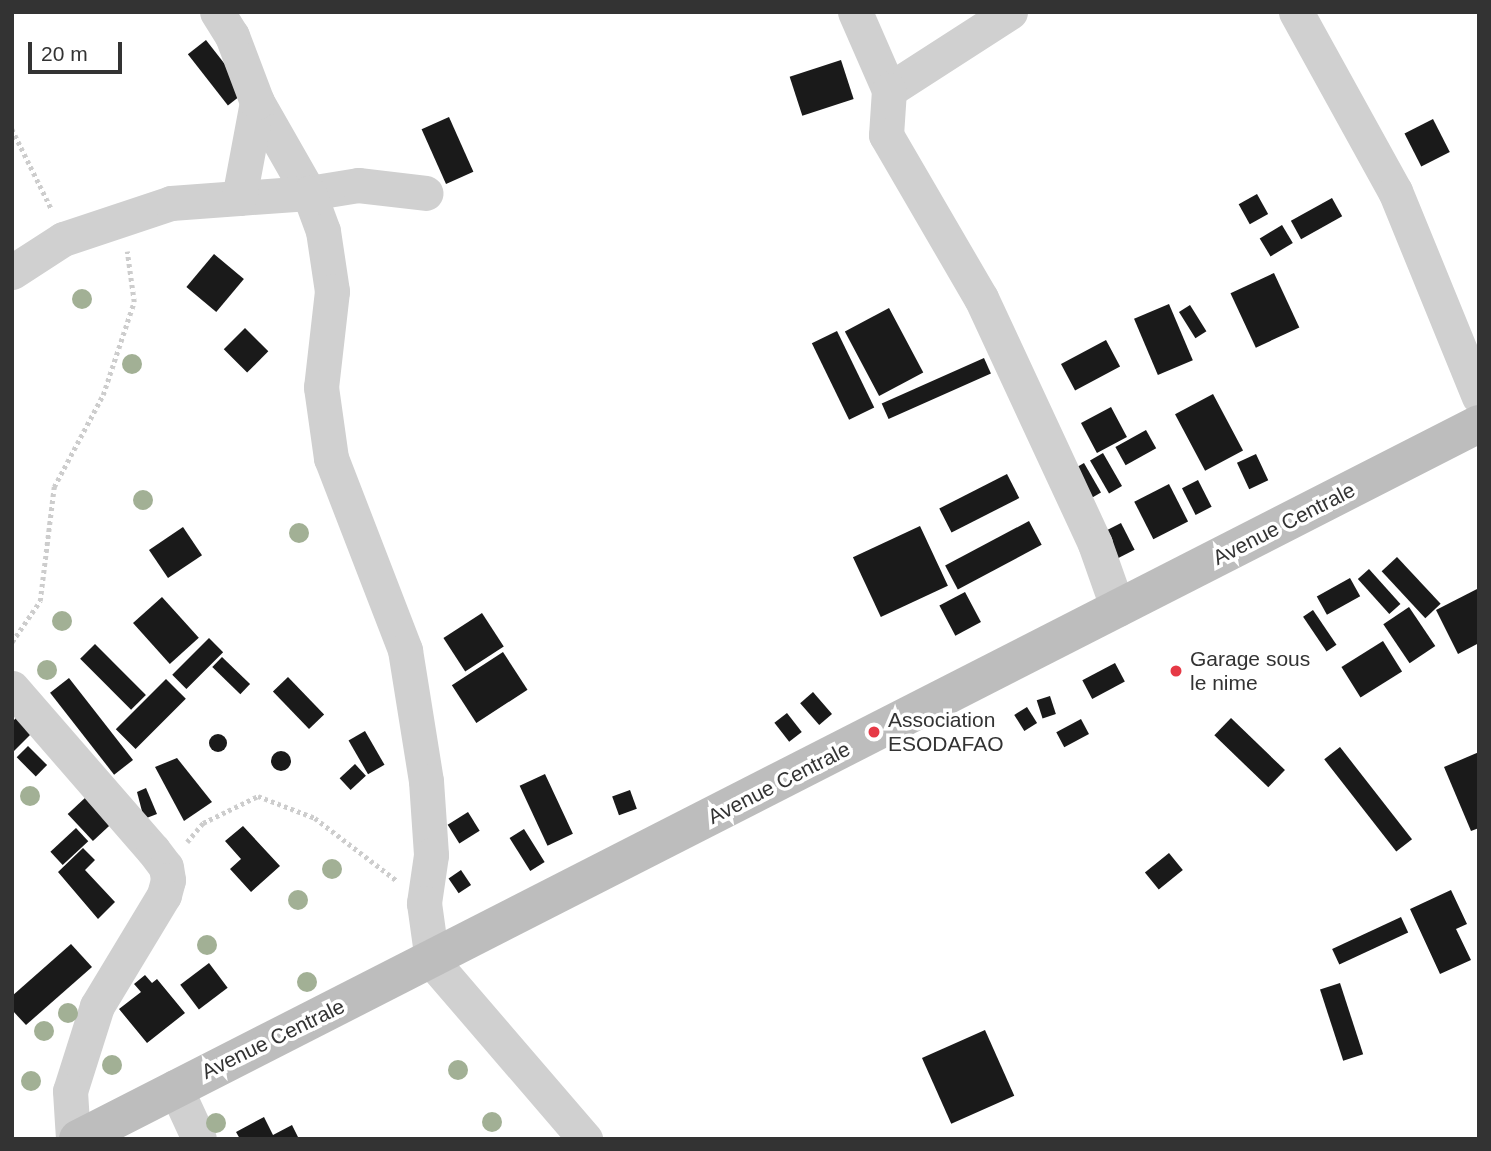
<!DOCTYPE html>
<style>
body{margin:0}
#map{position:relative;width:1491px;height:1151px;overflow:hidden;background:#fff;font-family:Arial,sans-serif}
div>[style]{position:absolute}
.building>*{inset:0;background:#1a1a1a;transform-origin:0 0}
.round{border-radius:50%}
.path>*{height:4.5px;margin-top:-2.25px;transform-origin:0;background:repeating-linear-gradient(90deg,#cdcdcd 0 3.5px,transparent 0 7px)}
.street>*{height:35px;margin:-17.5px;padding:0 17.5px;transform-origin:17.5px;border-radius:17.5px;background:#d0d0d0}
.secondary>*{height:38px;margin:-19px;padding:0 19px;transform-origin:19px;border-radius:19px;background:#bdbdbd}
.trees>*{width:20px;height:20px;margin:-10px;border-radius:50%;background:#a2b095}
.dots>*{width:19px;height:19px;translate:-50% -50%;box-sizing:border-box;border:4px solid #fff;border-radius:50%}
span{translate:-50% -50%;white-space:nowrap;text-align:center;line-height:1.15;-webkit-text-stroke:7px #fff;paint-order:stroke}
.street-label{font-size:21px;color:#333}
.poi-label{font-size:21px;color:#333}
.left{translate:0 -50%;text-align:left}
.frame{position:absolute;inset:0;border:14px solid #333;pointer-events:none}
.scale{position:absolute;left:28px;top:42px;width:94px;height:32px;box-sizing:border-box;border:4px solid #333;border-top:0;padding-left:9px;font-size:21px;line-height:24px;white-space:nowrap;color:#333;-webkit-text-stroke:5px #fff;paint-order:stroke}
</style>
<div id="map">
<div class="building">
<div style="left:206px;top:40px;width:65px;height:23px;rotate:52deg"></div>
<div style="left:841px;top:60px;width:41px;height:54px;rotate:72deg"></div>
<div style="left:449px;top:117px;width:60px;height:30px;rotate:66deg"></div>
<div style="left:1433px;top:119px;width:37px;height:32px;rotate:63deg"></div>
<div style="left:1257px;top:194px;width:23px;height:21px;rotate:61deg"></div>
<div style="left:1332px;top:198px;width:21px;height:47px;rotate:61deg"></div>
<div style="left:1282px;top:225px;width:21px;height:26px;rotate:59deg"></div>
<div style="left:214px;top:254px;width:39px;height:43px;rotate:40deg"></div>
<div style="left:1274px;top:273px;width:60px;height:48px;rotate:65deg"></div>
<div style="left:1169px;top:304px;width:61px;height:38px;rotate:67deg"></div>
<div style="left:1190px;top:305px;width:31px;height:13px;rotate:58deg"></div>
<div style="left:889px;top:308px;width:73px;height:50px;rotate:62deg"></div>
<div style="left:245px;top:328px;width:33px;height:30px;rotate:45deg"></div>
<div style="left:837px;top:331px;width:85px;height:28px;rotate:64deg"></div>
<div style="left:1106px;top:340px;width:30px;height:51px;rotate:62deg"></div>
<div style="left:984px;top:358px;width:17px;height:112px;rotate:66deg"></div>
<div style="left:1213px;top:394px;width:64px;height:43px;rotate:62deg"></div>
<div style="left:1111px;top:407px;width:34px;height:34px;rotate:62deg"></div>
<div style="left:1146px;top:430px;width:21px;height:35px;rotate:61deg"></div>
<div style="left:1103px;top:453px;width:38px;height:15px;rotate:60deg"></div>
<div style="left:1256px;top:454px;width:29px;height:21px;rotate:65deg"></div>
<div style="left:1084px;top:463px;width:34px;height:16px;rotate:60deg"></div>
<div style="left:1007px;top:474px;width:27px;height:76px;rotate:63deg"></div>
<div style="left:1198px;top:480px;width:30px;height:18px;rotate:63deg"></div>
<div style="left:1169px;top:484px;width:42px;height:39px;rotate:63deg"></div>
<div style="left:1029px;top:521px;width:27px;height:95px;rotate:62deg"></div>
<div style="left:1121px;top:523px;width:30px;height:21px;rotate:63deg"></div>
<div style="left:920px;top:526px;width:66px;height:74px;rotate:65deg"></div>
<div style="left:183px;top:527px;width:34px;height:41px;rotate:56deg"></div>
<div style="left:1397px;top:557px;width:64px;height:21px;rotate:47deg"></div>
<div style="left:1369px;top:569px;width:47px;height:15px;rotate:48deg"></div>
<div style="left:1350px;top:578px;width:21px;height:38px;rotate:61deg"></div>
<div style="clip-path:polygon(1479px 588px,1479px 643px,1458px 654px,1436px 610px)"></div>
<div style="left:965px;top:592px;width:34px;height:29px;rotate:62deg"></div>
<div style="left:162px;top:597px;width:55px;height:39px;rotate:48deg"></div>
<div style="left:1409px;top:607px;width:47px;height:31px;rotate:56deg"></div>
<div style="left:1313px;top:610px;width:42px;height:12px;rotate:56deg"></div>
<div style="left:482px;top:613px;width:40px;height:46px;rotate:57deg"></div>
<div style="left:209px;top:638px;width:20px;height:52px;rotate:45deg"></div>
<div style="left:1383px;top:641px;width:36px;height:49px;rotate:58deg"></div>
<div style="left:95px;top:644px;width:72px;height:21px;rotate:45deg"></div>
<div style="left:503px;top:652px;width:45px;height:61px;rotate:57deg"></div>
<div style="left:222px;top:657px;width:39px;height:14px;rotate:44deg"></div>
<div style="left:1115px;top:663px;width:21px;height:37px;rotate:62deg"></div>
<div style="left:288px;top:677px;width:52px;height:21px;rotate:46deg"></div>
<div style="left:69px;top:678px;width:104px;height:24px;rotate:52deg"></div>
<div style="left:166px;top:679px;width:28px;height:71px;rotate:45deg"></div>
<div style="left:813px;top:692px;width:29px;height:17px;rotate:49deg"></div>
<div style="left:1050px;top:696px;width:19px;height:14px;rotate:72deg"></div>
<div style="left:1027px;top:707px;width:19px;height:15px;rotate:58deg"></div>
<div style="left:787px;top:713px;width:24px;height:16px;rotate:52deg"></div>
<div style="clip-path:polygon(16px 718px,31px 734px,12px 753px,12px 722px)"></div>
<div style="left:1231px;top:718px;width:75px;height:24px;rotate:44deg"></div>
<div style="left:1081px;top:719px;width:17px;height:28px;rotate:62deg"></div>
<div style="left:365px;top:731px;width:39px;height:19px;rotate:60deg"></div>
<div class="round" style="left:209px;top:734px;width:18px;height:18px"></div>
<div style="left:28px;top:746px;width:27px;height:16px;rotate:45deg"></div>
<div style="left:1340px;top:747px;width:117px;height:20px;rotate:52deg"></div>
<div class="round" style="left:271px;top:751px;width:20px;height:20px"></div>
<div style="clip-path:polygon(1479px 752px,1479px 828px,1471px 831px,1444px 767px)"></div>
<div style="clip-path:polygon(177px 758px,212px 802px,184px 821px,155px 767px)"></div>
<div style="left:355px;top:764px;width:16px;height:21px;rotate:47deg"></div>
<div style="left:545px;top:774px;width:66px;height:28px;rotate:65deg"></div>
<div style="clip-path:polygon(146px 788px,157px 814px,144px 819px,137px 792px)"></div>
<div style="left:630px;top:790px;width:20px;height:19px;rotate:70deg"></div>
<div style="left:86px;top:797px;width:37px;height:25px;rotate:47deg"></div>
<div style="left:468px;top:812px;width:22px;height:24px;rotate:58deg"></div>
<div style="clip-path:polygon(243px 826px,280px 866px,251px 892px,230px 869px,241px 859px,225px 841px)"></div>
<div style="left:76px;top:828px;width:18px;height:35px;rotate:47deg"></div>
<div style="left:524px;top:829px;width:39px;height:17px;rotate:58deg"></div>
<div style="clip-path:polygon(83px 848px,95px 860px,85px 870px,115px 902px,98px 919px,58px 872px)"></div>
<div style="left:1169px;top:853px;width:22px;height:31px;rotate:51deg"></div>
<div style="left:461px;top:870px;width:18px;height:15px;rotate:56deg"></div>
<div style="clip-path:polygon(1451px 890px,1467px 924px,1456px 929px,1471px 960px,1440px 974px,1410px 909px)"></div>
<div style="left:1401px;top:917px;width:17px;height:76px;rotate:65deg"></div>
<div style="clip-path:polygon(71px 944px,92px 967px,26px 1025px,12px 1010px,12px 996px)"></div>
<div style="left:209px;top:963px;width:31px;height:36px;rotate:53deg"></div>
<div style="clip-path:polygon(145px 975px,152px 983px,157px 979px,185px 1013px,147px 1043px,119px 1009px,141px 992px,134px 984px)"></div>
<div style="left:1340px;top:983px;width:75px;height:21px;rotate:72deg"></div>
<div style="left:985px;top:1030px;width:72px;height:69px;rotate:66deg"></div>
<div style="clip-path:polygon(264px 1117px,273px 1135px,292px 1125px,299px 1139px,240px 1139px,236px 1132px)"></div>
</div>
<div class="path">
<div style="left:12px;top:129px;width:88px;rotate:63.7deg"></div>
<div style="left:12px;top:642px;width:50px;rotate:-55.7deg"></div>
<div style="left:40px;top:601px;width:115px;rotate:-83deg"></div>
<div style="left:54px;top:487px;width:104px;rotate:-62deg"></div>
<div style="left:103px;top:395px;width:98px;rotate:-71.6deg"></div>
<div style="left:134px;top:302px;width:51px;rotate:-97.8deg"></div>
<div style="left:187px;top:842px;width:25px;rotate:-50deg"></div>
<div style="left:203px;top:823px;width:61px;rotate:-26.1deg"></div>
<div style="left:258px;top:796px;width:61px;rotate:21.1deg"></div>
<div style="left:315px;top:818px;width:102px;rotate:37.4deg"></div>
</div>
<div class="street">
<div style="left:855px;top:12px;width:85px;rotate:66.4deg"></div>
<div style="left:1010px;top:12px;width:144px;rotate:147.2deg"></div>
<div style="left:889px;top:90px;width:45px;rotate:93.8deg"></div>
<div style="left:886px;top:135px;width:189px;rotate:59.8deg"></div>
<div style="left:981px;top:298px;width:271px;rotate:65.1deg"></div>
<div style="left:1095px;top:544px;width:69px;rotate:70.5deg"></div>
<div style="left:1296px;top:12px;width:205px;rotate:61.1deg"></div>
<div style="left:1395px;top:191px;width:222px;rotate:67.8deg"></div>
<div style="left:257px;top:102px;width:105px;rotate:60.3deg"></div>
<div style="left:309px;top:193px;width:50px;rotate:-9.3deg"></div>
<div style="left:358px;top:185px;width:68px;rotate:6.7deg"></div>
<div style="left:239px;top:198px;width:70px;rotate:-4.1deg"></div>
<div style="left:309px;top:193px;width:40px;rotate:69.8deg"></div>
<div style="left:323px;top:231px;width:61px;rotate:81.5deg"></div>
<div style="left:332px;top:291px;width:97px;rotate:96.5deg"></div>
<div style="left:321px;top:387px;width:72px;rotate:82deg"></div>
<div style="left:331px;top:458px;width:206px;rotate:68.9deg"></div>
<div style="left:405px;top:650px;width:133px;rotate:80.9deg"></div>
<div style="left:426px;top:781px;width:74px;rotate:86.1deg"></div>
<div style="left:431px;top:855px;width:49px;rotate:98.3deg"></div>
<div style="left:424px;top:903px;width:59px;rotate:82.1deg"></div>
<div style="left:432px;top:961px;width:235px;rotate:49.3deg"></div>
<div style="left:12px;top:272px;width:61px;rotate:-32.9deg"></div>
<div style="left:63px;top:239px;width:114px;rotate:-18.4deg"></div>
<div style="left:171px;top:203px;width:68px;rotate:-4.2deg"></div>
<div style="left:239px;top:198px;width:98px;rotate:-79.4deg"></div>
<div style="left:257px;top:102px;width:71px;rotate:-110.7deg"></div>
<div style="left:232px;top:36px;width:28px;rotate:-122deg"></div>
<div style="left:12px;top:688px;width:215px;rotate:49deg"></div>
<div style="left:153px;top:850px;width:21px;rotate:53deg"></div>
<div style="left:166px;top:867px;width:13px;rotate:81deg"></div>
<div style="left:168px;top:880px;width:16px;rotate:105deg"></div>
<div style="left:164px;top:895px;width:130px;rotate:121.1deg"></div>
<div style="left:97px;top:1006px;width:89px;rotate:107.6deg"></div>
<div style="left:70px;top:1091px;width:48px;rotate:86.4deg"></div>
<div style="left:175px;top:1087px;width:57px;rotate:65.2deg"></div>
</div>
<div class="secondary">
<div style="left:78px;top:1139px;width:1573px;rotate:-27.04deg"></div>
</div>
<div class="trees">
<div style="left:82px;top:299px"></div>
<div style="left:132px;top:364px"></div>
<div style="left:143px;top:500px"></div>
<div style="left:299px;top:533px"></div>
<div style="left:62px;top:621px"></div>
<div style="left:47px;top:670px"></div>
<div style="left:30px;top:796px"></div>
<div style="left:332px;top:869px"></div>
<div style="left:298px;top:900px"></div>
<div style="left:207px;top:945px"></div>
<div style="left:307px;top:982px"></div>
<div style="left:68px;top:1013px"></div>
<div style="left:44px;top:1031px"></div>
<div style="left:112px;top:1065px"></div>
<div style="left:458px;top:1070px"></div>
<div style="left:31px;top:1081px"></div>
<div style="left:492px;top:1122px"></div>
<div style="left:216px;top:1123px"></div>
</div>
<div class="dots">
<div style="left:1176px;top:671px;background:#e63946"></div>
<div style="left:874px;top:732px;background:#e63946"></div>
</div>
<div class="street-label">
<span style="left:1284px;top:524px;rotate:-27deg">Avenue Centrale</span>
<span style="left:779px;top:783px;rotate:-27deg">Avenue Centrale</span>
<span style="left:273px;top:1039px;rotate:-26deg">Avenue Centrale</span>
</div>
<div class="poi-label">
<span class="left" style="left:1190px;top:671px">Garage sous<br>le nime</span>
<span class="left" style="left:888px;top:732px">Association<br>ESODAFAO</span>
</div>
<div class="frame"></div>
<div class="scale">20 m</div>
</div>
